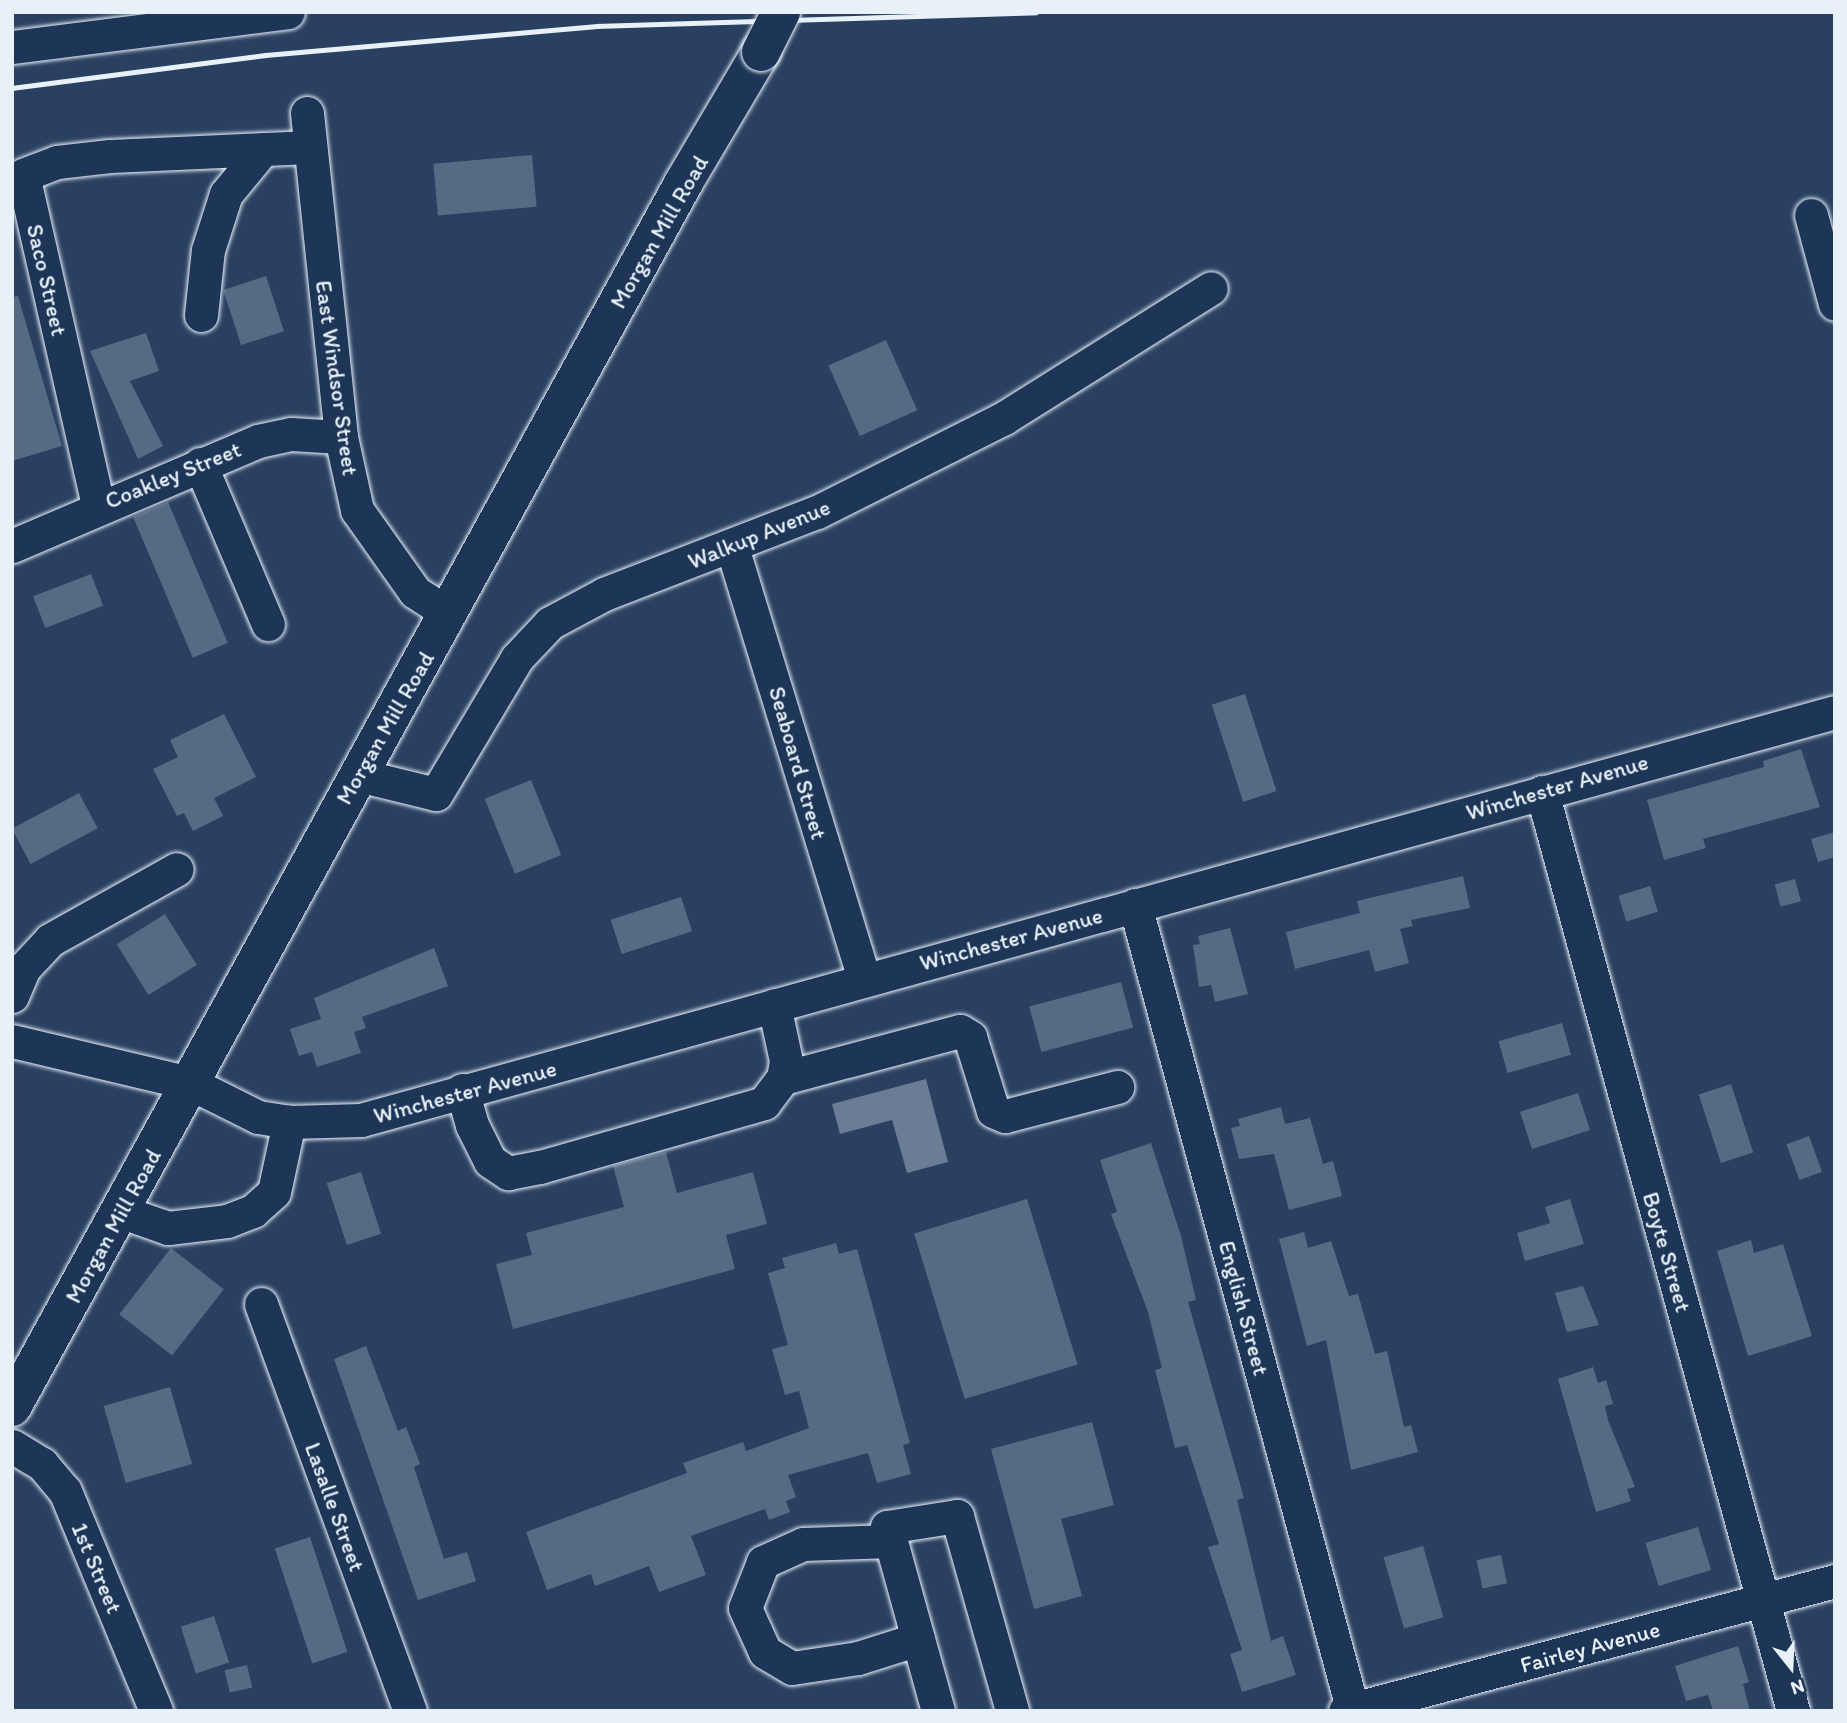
<!DOCTYPE html>
<style>
body{margin:0}
#map{position:relative;width:1847px;height:1723px;overflow:hidden;background:#294061;font-family:Itim,sans-serif}
div>[style]{position:absolute}
.water>*{inset:0;background:#6b7c95}
.building>*{inset:0;background:#556a83;transform-origin:0 0}
.roads{filter:drop-shadow(0 0 2px #e8f1f8) drop-shadow(0 0 2px #e8f1f8)}
.minor>*{height:33px;margin:-16.5px;padding:0 16.5px;transform-origin:16.5px;border-radius:16.5px;background:#1d3557}
.major>*{height:38px;margin:-19px;padding:0 19px;transform-origin:19px;border-radius:19px;background:#1d3557}
.rail>*{height:5px;margin:-2.5px;padding:0 2.5px;transform-origin:2.5px;border-radius:2.5px;background:#e8f1f8}
.bridges{filter:drop-shadow(0 0 2px #e8f1f8) drop-shadow(0 0 2px #e8f1f8)}
.major-bridge>*{height:38px;margin:-19px;padding:0 19px;transform-origin:19px;border-radius:19px;background:#1d3557}
span{translate:-50% -50%;white-space:nowrap;text-align:center;line-height:1.15;-webkit-text-stroke:5px #1d3557;paint-order:stroke}
.street-label{font-size:23px;color:#e8f1f8}
.frame{position:absolute;inset:0;border:14px solid #e8f1f8;pointer-events:none}
.north{position:absolute;left:1756px;top:1632px;width:70px;height:70px;-webkit-text-stroke:5px #1d3557;paint-order:stroke;rotate:162deg;font-size:19px;font-weight:700;line-height:28px;text-align:center;color:#e8f1f8}
.north::after{content:'';display:block;margin:auto;width:24px;height:32px;background:#e8f1f8;clip-path:polygon(50% 0,100% 100%,50% 72%,0 100%)}
</style>
<div id="map">
<div class="water">
<div style="clip-path:polygon(926px 1079px,948px 1162px,907px 1173px,892px 1120px,840px 1134px,832px 1104px)"></div>
</div>
<div class="building">
<div style="left:532px;top:155px;width:52px;height:99px;rotate:85deg"></div>
<div style="left:266px;top:276px;width:58px;height:45px;rotate:72deg"></div>
<div style="clip-path:polygon(18px 296px,62px 446px,12px 461px,12px 297px)"></div>
<div style="clip-path:polygon(146px 333px,159px 371px,130px 381px,163px 446px,138px 459px,90px 351px)"></div>
<div style="left:886px;top:340px;width:77px;height:63px;rotate:66deg"></div>
<div style="left:168px;top:502px;width:153px;height:38px;rotate:67deg"></div>
<div style="left:91px;top:574px;width:34px;height:62px;rotate:69deg"></div>
<div style="left:1245px;top:694px;width:102px;height:35px;rotate:72deg"></div>
<div style="clip-path:polygon(224px 714px,256px 777px,214px 798px,223px 816px,193px 831px,184px 813px,177px 816px,153px 769px,178px 757px,170px 740px)"></div>
<div style="clip-path:polygon(1801px 749px,1820px 807px,1703px 839px,1706px 848px,1664px 860px,1647px 800px,1764px 767px,1763px 761px)"></div>
<div style="left:531px;top:780px;width:81px;height:50px;rotate:68deg"></div>
<div style="left:79px;top:793px;width:40px;height:76px;rotate:62deg"></div>
<div style="clip-path:polygon(1835px 832px,1835px 857px,1818px 862px,1811px 839px)"></div>
<div style="clip-path:polygon(1463px 876px,1470px 908px,1411px 920px,1413px 926px,1400px 929px,1409px 963px,1375px 972px,1369px 950px,1295px 969px,1286px 932px,1360px 913px,1357px 901px)"></div>
<div style="left:1795px;top:879px;width:23px;height:21px;rotate:75deg"></div>
<div style="left:1650px;top:886px;width:27px;height:33px;rotate:73deg"></div>
<div style="left:681px;top:897px;width:36px;height:74px;rotate:72deg"></div>
<div style="left:165px;top:914px;width:60px;height:57px;rotate:58deg"></div>
<div style="clip-path:polygon(1230px 928px,1248px 994px,1215px 1002px,1211px 985px,1199px 987px,1193px 945px,1200px 944px,1198px 936px)"></div>
<div style="clip-path:polygon(434px 948px,448px 986px,362px 1017px,366px 1028px,354px 1032px,361px 1053px,317px 1067px,312px 1052px,299px 1056px,290px 1029px,321px 1019px,314px 998px)"></div>
<div style="left:1121px;top:982px;width:47px;height:95px;rotate:75deg"></div>
<div style="left:1562px;top:1023px;width:33px;height:66px;rotate:74deg"></div>
<div style="left:1731px;top:1084px;width:72px;height:34px;rotate:72deg"></div>
<div style="left:1578px;top:1093px;width:39px;height:61px;rotate:72deg"></div>
<div style="clip-path:polygon(1281px 1107px,1285px 1124px,1310px 1118px,1323px 1164px,1333px 1161px,1342px 1196px,1289px 1210px,1274px 1154px,1239px 1159px,1231px 1128px,1240px 1126px,1238px 1119px)"></div>
<div style="left:1809px;top:1136px;width:38px;height:24px;rotate:70deg"></div>
<div style="clip-path:polygon(1151px 1143px,1181px 1236px,1196px 1300px,1188px 1302px,1244px 1498px,1237px 1500px,1271px 1641px,1283px 1636px,1296px 1675px,1242px 1692px,1230px 1654px,1242px 1650px,1208px 1547px,1219px 1544px,1187px 1445px,1175px 1448px,1155px 1370px,1162px 1368px,1148px 1312px,1111px 1214px,1117px 1212px,1100px 1160px)"></div>
<div style="clip-path:polygon(666px 1152px,677px 1193px,753px 1172px,767px 1224px,726px 1235px,735px 1269px,513px 1329px,496px 1264px,532px 1255px,526px 1233px,624px 1207px,613px 1166px)"></div>
<div style="left:361px;top:1172px;width:65px;height:36px;rotate:72deg"></div>
<div style="left:1027px;top:1199px;width:173px;height:118px;rotate:73deg"></div>
<div style="clip-path:polygon(1570px 1199px,1584px 1244px,1525px 1261px,1517px 1233px,1550px 1223px,1545px 1207px)"></div>
<div style="clip-path:polygon(1304px 1232px,1308px 1248px,1331px 1241px,1349px 1296px,1358px 1294px,1375px 1354px,1387px 1351px,1404px 1427px,1411px 1425px,1418px 1452px,1351px 1470px,1326px 1340px,1307px 1346px,1279px 1239px)"></div>
<div style="clip-path:polygon(1751px 1240px,1754px 1253px,1783px 1244px,1812px 1336px,1748px 1356px,1717px 1251px)"></div>
<div style="clip-path:polygon(836px 1243px,839px 1254px,857px 1249px,910px 1443px,903px 1445px,911px 1474px,877px 1483px,868px 1453px,788px 1475px,796px 1497px,786px 1501px,790px 1512px,769px 1520px,765px 1509px,691px 1536px,706px 1575px,659px 1592px,649px 1566px,595px 1586px,591px 1574px,547px 1590px,526px 1532px,687px 1473px,683px 1463px,743px 1442px,746px 1451px,809px 1428px,799px 1391px,785px 1395px,772px 1349px,788px 1345px,768px 1273px,785px 1268px,782px 1258px)"></div>
<div style="left:171px;top:1248px;width:67px;height:84px;rotate:38deg"></div>
<div style="clip-path:polygon(1583px 1286px,1599px 1325px,1567px 1332px,1555px 1293px)"></div>
<div style="clip-path:polygon(366px 1346px,398px 1431px,406px 1427px,420px 1464px,414px 1467px,444px 1559px,467px 1552px,476px 1581px,418px 1600px,334px 1359px)"></div>
<div style="clip-path:polygon(1593px 1367px,1598px 1383px,1606px 1380px,1613px 1404px,1605px 1406px,1608px 1420px,1635px 1487px,1627px 1489px,1631px 1501px,1596px 1512px,1558px 1379px)"></div>
<div style="left:170px;top:1387px;width:80px;height:69px;rotate:74deg"></div>
<div style="clip-path:polygon(1092px 1422px,1114px 1505px,1061px 1519px,1082px 1596px,1034px 1609px,991px 1449px)"></div>
<div style="left:1698px;top:1527px;width:45px;height:55px;rotate:73deg"></div>
<div style="left:310px;top:1537px;width:121px;height:37px;rotate:72deg"></div>
<div style="left:1423px;top:1546px;width:74px;height:41px;rotate:74deg"></div>
<div style="left:1501px;top:1555px;width:29px;height:25px;rotate:78deg"></div>
<div style="left:214px;top:1616px;width:49px;height:35px;rotate:72deg"></div>
<div style="clip-path:polygon(1738px 1646px,1749px 1682px,1743px 1684px,1750px 1711px,1713px 1711px,1708px 1695px,1686px 1701px,1675px 1666px)"></div>
<div style="left:247px;top:1665px;width:23px;height:23px;rotate:77deg"></div>
</div>
<div class="roads">
<div class="minor">
<div style="left:12px;top:47px;width:278px;rotate:-7.2deg"></div>
<div style="left:307px;top:113px;width:326px;rotate:84deg"></div>
<div style="left:341px;top:437px;width:75px;rotate:77.6deg"></div>
<div style="left:357px;top:510px;width:100px;rotate:54.7deg"></div>
<div style="left:415px;top:592px;width:40px;rotate:32.9deg"></div>
<div style="left:1811px;top:215px;width:92px;rotate:74.9deg"></div>
<div style="left:201px;top:315px;width:65px;rotate:-83.9deg"></div>
<div style="left:208px;top:250px;width:59px;rotate:-72.2deg"></div>
<div style="left:226px;top:194px;width:58px;rotate:-50.6deg"></div>
<div style="left:200px;top:464px;width:174px;rotate:67deg"></div>
<div style="left:98px;top:505px;width:338px;rotate:-102.8deg"></div>
<div style="left:23px;top:175px;width:36px;rotate:-21deg"></div>
<div style="left:57px;top:162px;width:53px;rotate:-6.5deg"></div>
<div style="left:110px;top:156px;width:200px;rotate:-2.6deg"></div>
<div style="left:12px;top:546px;width:267px;rotate:-23.1deg"></div>
<div style="left:258px;top:441px;width:34px;rotate:-12deg"></div>
<div style="left:291px;top:434px;width:50px;rotate:3.4deg"></div>
<div style="left:732px;top:547px;width:453px;rotate:73deg"></div>
<div style="left:358px;top:775px;width:80px;rotate:13.7deg"></div>
<div style="left:436px;top:794px;width:158px;rotate:-59.2deg"></div>
<div style="left:517px;top:658px;width:48px;rotate:-46.7deg"></div>
<div style="left:550px;top:623px;width:61px;rotate:-28.2deg"></div>
<div style="left:604px;top:594px;width:228px;rotate:-21.1deg"></div>
<div style="left:817px;top:512px;width:209px;rotate:-26.7deg"></div>
<div style="left:1004px;top:418px;width:244px;rotate:-32.1deg"></div>
<div style="left:1542px;top:792px;width:953px;rotate:74.72deg"></div>
<div style="left:1135px;top:905px;width:835px;rotate:74.87deg"></div>
<div style="left:12px;top:996px;width:30px;rotate:-67deg"></div>
<div style="left:24px;top:968px;width:38px;rotate:-47deg"></div>
<div style="left:50px;top:940px;width:145px;rotate:-29.2deg"></div>
<div style="left:12px;top:1041px;width:183px;rotate:13.3deg"></div>
<div style="left:190px;top:1083px;width:76px;rotate:26.6deg"></div>
<div style="left:258px;top:1117px;width:31px;rotate:9deg"></div>
<div style="left:289px;top:1122px;width:72px;rotate:-1.6deg"></div>
<div style="left:361px;top:1120px;width:1529px;rotate:-15.47deg"></div>
<div style="left:783px;top:1078px;width:183px;rotate:-14.9deg"></div>
<div style="left:960px;top:1031px;width:12px;rotate:31deg"></div>
<div style="left:970px;top:1037px;width:77px;rotate:72.7deg"></div>
<div style="left:993px;top:1111px;width:13px;rotate:23deg"></div>
<div style="left:1005px;top:1116px;width:116px;rotate:-14.5deg"></div>
<div style="left:462px;top:1090px;width:36px;rotate:74deg"></div>
<div style="left:472px;top:1125px;width:40px;rotate:63.4deg"></div>
<div style="left:490px;top:1161px;width:22px;rotate:34deg"></div>
<div style="left:508px;top:1173px;width:33px;rotate:-11deg"></div>
<div style="left:540px;top:1167px;width:233px;rotate:-15.9deg"></div>
<div style="left:764px;top:1103px;width:31px;rotate:-53deg"></div>
<div style="left:783px;top:1078px;width:17px;rotate:-80deg"></div>
<div style="left:786px;top:1061px;width:57px;rotate:-102.1deg"></div>
<div style="left:122px;top:1212px;width:49px;rotate:19.2deg"></div>
<div style="left:168px;top:1228px;width:59px;rotate:-6.8deg"></div>
<div style="left:227px;top:1221px;width:28px;rotate:-21deg"></div>
<div style="left:253px;top:1211px;width:28px;rotate:-42deg"></div>
<div style="left:274px;top:1192px;width:72px;rotate:-77.9deg"></div>
<div style="left:261px;top:1304px;width:433px;rotate:69.9deg"></div>
<div style="left:12px;top:1446px;width:35px;rotate:31deg"></div>
<div style="left:42px;top:1464px;width:35px;rotate:50deg"></div>
<div style="left:65px;top:1491px;width:238px;rotate:67.5deg"></div>
<div style="left:891px;top:1541px;width:88px;rotate:178deg"></div>
<div style="left:803px;top:1544px;width:44px;rotate:155.8deg"></div>
<div style="left:763px;top:1562px;width:49px;rotate:111.4deg"></div>
<div style="left:745px;top:1608px;width:48px;rotate:65.6deg"></div>
<div style="left:765px;top:1652px;width:31px;rotate:31deg"></div>
<div style="left:792px;top:1668px;width:67px;rotate:-8.6deg"></div>
<div style="left:858px;top:1658px;width:63px;rotate:-17.6deg"></div>
<div style="left:938px;top:1711px;width:191px;rotate:-105.5deg"></div>
<div style="left:887px;top:1527px;width:71px;rotate:-8.9deg"></div>
<div style="left:957px;top:1516px;width:203px;rotate:74.2deg"></div>
<div style="left:1345px;top:1711px;width:507px;rotate:-14.86deg"></div>
</div>
<div class="major">
<div style="left:12px;top:1407px;width:1397px;rotate:-61.25deg"></div>
<div style="left:684px;top:182px;width:151px;rotate:-59.4deg"></div>
</div>
</div>
<div class="rail">
<div style="left:12px;top:88px;width:255px;rotate:-7.4deg"></div>
<div style="left:265px;top:55px;width:334px;rotate:-5deg"></div>
<div style="left:598px;top:26px;width:438px;rotate:-1.8deg"></div>
</div>
<div class="bridges">
<div class="major-bridge">
<div style="left:761px;top:52px;width:45px;rotate:-63.4deg"></div>
</div>
</div>
<div class="street-label">
<span style="left:659px;top:232px;rotate:-60deg">Morgan Mill Road</span>
<span style="left:47px;top:280px;rotate:77deg">Saco Street</span>
<span style="left:337px;top:378px;rotate:82deg">East Windsor Street</span>
<span style="left:173px;top:475px;rotate:-22deg">Coakley Street</span>
<span style="left:759px;top:534px;rotate:-22deg">Walkup Avenue</span>
<span style="left:385px;top:728px;rotate:-60deg">Morgan Mill Road</span>
<span style="left:798px;top:763px;rotate:74deg">Seaboard Street</span>
<span style="left:1557px;top:787px;rotate:-16deg">Winchester Avenue</span>
<span style="left:1011px;top:939px;rotate:-15deg">Winchester Avenue</span>
<span style="left:465px;top:1092px;rotate:-15deg">Winchester Avenue</span>
<span style="left:113px;top:1226px;rotate:-61deg">Morgan Mill Road</span>
<span style="left:1667px;top:1252px;rotate:74deg">Boyte Street</span>
<span style="left:1244px;top:1308px;rotate:75deg">English Street</span>
<span style="left:335px;top:1507px;rotate:70deg">Lasalle Street</span>
<span style="left:97px;top:1568px;rotate:67deg">1st Street</span>
<span style="left:1590px;top:1647px;rotate:-15deg">Fairley Avenue</span>
</div>
<div class="frame"></div>
<div class="north">N</div>
</div>
